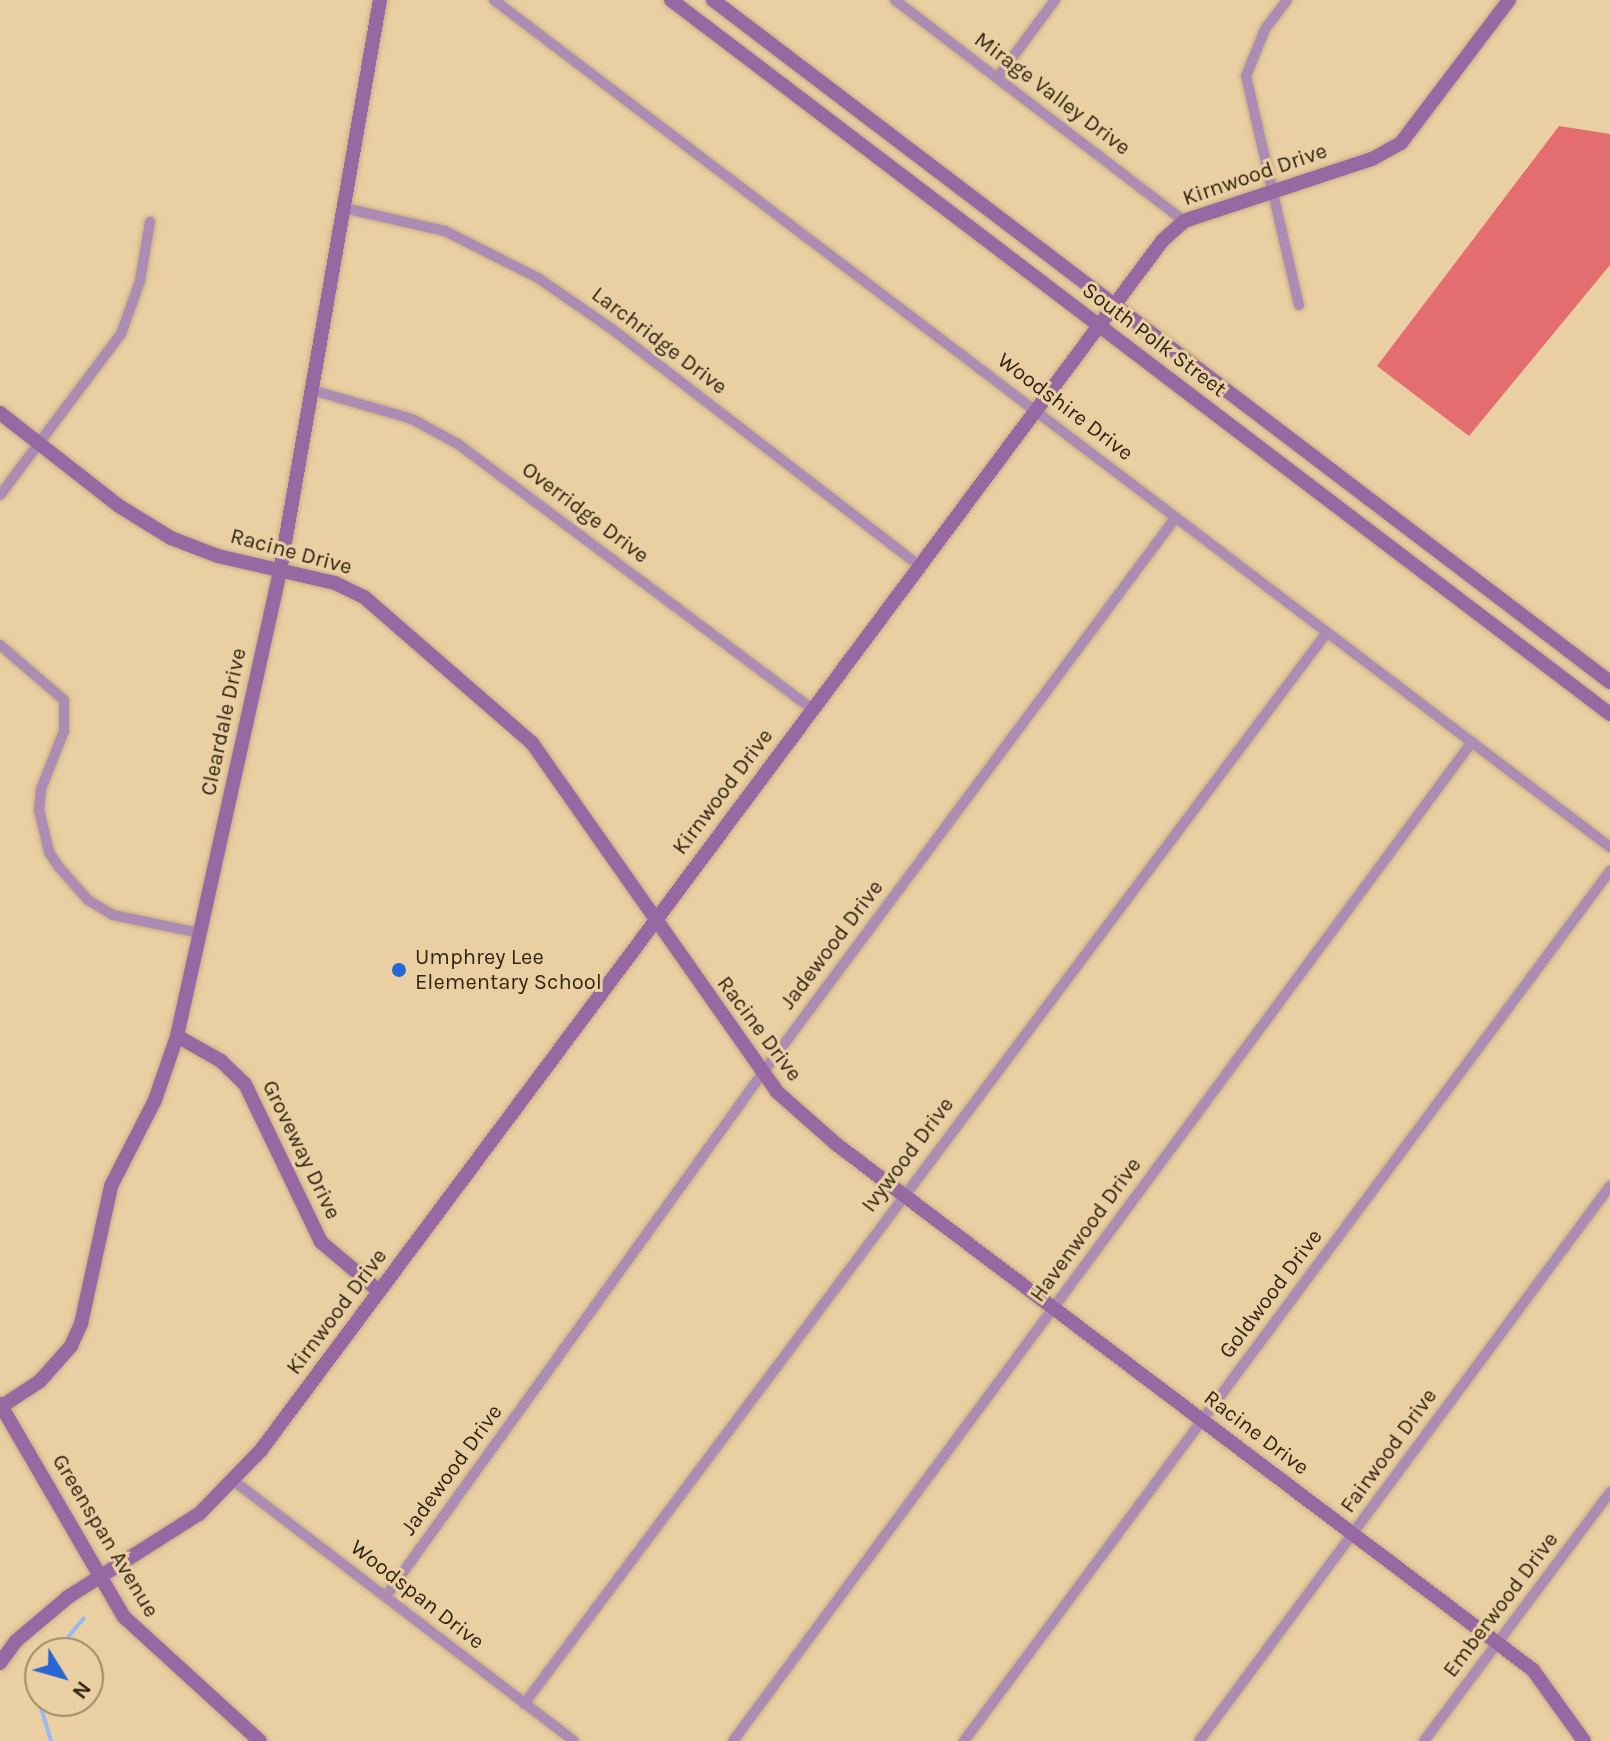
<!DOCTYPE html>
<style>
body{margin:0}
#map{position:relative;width:1610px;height:1741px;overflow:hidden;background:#eacfa2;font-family:Karla,sans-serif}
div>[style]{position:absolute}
.forest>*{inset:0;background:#e46d70}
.stream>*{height:4px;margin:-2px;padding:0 2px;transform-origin:2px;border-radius:2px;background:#98baf3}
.roads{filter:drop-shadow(0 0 2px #c5ad86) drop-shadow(0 0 2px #c5ad86)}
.street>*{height:10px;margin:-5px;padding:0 5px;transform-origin:5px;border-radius:5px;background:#ac8cb3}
.secondary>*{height:14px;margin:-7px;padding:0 7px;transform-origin:7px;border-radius:7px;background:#9768a2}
.dots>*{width:22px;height:22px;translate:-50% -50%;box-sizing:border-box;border:4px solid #eacfa2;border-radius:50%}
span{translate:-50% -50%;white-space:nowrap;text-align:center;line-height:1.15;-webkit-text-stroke:6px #eacfa2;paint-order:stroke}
.street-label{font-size:22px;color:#302614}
.poi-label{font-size:22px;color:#302614}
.left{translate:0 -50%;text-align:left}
.north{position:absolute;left:24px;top:1637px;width:80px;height:80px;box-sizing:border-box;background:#eacfa2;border:2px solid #a08b69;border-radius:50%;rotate:127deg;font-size:22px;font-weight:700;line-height:32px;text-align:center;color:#302614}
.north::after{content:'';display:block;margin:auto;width:28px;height:36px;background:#2667d4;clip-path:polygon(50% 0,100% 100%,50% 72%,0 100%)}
</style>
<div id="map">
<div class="forest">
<div style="clip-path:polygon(1559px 126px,1610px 134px,1610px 265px,1469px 436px,1377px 366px)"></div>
</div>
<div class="stream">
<div style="left:55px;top:1653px;width:45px;rotate:-50.4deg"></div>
<div style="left:40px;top:1674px;width:12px;rotate:121deg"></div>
<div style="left:34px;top:1684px;width:59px;rotate:73.4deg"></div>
</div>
<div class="roads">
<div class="street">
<div style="left:494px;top:0;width:1401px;rotate:37.2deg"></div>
<div style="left:895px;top:0;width:364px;rotate:37.4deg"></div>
<div style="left:1287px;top:0;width:36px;rotate:127deg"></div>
<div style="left:1265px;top:29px;width:51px;rotate:112deg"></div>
<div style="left:1246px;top:76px;width:235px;rotate:77deg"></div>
<div style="left:998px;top:77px;width:96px;rotate:-53.5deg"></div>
<div style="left:344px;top:208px;width:104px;rotate:12.8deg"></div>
<div style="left:445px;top:231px;width:104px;rotate:26.8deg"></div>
<div style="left:538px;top:278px;width:90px;rotate:34.6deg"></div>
<div style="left:612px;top:329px;width:387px;rotate:37.6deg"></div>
<div style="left:312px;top:390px;width:104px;rotate:16.2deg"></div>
<div style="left:412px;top:419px;width:52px;rotate:28.5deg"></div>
<div style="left:458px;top:444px;width:442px;rotate:36.8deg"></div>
<div style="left:0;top:495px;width:201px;rotate:-53.1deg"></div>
<div style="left:121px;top:334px;width:56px;rotate:-70.3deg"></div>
<div style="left:140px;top:281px;width:60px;rotate:-80.4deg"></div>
<div style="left:0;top:645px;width:84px;rotate:40.7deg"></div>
<div style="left:64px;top:700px;width:31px;rotate:90deg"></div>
<div style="left:64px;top:731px;width:62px;rotate:111.6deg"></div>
<div style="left:41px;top:789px;width:21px;rotate:95deg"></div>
<div style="left:39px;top:810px;width:43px;rotate:76.6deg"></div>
<div style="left:49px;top:852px;width:17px;rotate:57deg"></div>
<div style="left:58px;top:866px;width:45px;rotate:48.6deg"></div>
<div style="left:88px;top:900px;width:29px;rotate:31deg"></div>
<div style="left:113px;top:915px;width:89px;rotate:11.7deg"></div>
<div style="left:234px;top:1481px;width:428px;rotate:37.4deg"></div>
<div style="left:386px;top:1596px;width:642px;rotate:-54.25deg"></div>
<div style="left:761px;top:1075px;width:695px;rotate:-53.36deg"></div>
<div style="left:524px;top:1704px;width:1339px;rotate:-53.16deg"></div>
<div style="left:733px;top:1741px;width:1243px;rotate:-53.51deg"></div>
<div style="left:964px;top:1741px;width:1084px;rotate:-53.41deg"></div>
<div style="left:1199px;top:1741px;width:691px;rotate:-53.48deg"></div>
<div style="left:1424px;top:1741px;width:311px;rotate:-53.2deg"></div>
</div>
<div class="secondary">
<div style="left:671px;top:0;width:1180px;rotate:37.25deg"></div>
<div style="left:713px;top:0;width:1127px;rotate:37.25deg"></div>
<div style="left:0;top:413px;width:151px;rotate:38deg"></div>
<div style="left:119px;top:506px;width:61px;rotate:31.6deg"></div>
<div style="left:171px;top:538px;width:50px;rotate:21deg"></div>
<div style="left:218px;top:556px;width:120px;rotate:13deg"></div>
<div style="left:335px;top:583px;width:32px;rotate:26deg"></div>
<div style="left:364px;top:597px;width:223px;rotate:41deg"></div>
<div style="left:532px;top:743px;width:426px;rotate:54.9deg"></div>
<div style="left:777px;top:1092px;width:79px;rotate:41.4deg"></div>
<div style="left:836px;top:1144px;width:873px;rotate:37.04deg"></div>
<div style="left:1533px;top:1670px;width:87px;rotate:54.3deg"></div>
<div style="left:177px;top:1036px;width:51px;rotate:29.6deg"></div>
<div style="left:221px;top:1061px;width:33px;rotate:44deg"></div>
<div style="left:245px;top:1084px;width:175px;rotate:64.3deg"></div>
<div style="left:321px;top:1242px;width:76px;rotate:40.2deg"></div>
<div style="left:0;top:1404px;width:246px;rotate:59.8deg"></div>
<div style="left:124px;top:1617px;width:184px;rotate:42.4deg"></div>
<div style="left:2px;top:1406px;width:45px;rotate:-33.3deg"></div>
<div style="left:40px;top:1381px;width:47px;rotate:-48.5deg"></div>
<div style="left:71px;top:1346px;width:24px;rotate:-66deg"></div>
<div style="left:81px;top:1324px;width:141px;rotate:-77.7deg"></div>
<div style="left:111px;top:1186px;width:97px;rotate:-62.9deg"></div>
<div style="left:155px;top:1100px;width:68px;rotate:-71deg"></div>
<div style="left:177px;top:1036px;width:476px;rotate:-77.5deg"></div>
<div style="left:280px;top:571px;width:580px;rotate:-80.07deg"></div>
<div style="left:0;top:1663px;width:27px;rotate:-54deg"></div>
<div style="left:16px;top:1641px;width:68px;rotate:-40.2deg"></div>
<div style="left:68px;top:1597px;width:155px;rotate:-32.4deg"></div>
<div style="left:199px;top:1514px;width:89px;rotate:-45.9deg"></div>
<div style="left:261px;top:1450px;width:1508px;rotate:-53.3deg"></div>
<div style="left:1162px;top:241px;width:30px;rotate:-42deg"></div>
<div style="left:1184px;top:221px;width:198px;rotate:-18.3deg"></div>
<div style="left:1372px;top:159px;width:33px;rotate:-29deg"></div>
<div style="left:1401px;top:143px;width:179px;rotate:-52.9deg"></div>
</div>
</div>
<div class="dots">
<div style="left:399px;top:970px;background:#2667d4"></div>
</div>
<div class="street-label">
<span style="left:1052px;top:94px;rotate:37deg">Mirage Valley Drive</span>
<span style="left:1255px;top:175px;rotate:-19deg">Kirnwood Drive</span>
<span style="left:1154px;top:340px;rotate:37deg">South Polk Street</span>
<span style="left:659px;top:341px;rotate:37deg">Larchridge Drive</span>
<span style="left:1065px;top:407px;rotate:37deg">Woodshire Drive</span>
<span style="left:585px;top:513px;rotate:37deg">Overridge Drive</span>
<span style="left:291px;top:552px;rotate:15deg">Racine Drive</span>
<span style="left:224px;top:722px;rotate:-78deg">Cleardale Drive</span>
<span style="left:723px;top:792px;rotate:-53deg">Kirnwood Drive</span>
<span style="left:832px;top:945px;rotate:-53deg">Jadewood Drive</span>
<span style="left:759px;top:1029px;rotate:53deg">Racine Drive</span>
<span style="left:301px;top:1150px;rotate:64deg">Groveway Drive</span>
<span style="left:908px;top:1155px;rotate:-53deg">Ivywood Drive</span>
<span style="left:1086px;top:1230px;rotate:-54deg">Havenwood Drive</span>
<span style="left:1271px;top:1294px;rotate:-53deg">Goldwood Drive</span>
<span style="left:337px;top:1312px;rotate:-53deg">Kirnwood Drive</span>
<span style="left:1256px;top:1433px;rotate:37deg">Racine Drive</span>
<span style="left:1389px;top:1451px;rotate:-54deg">Fairwood Drive</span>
<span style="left:452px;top:1470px;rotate:-54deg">Jadewood Drive</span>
<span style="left:105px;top:1536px;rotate:59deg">Greenspan Avenue</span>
<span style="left:417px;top:1595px;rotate:38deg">Woodspan Drive</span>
<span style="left:1501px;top:1605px;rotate:-53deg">Emberwood Drive</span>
</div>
<div class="poi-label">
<span class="left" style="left:415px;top:970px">Umphrey Lee<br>Elementary School</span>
</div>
<div class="north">N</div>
</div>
